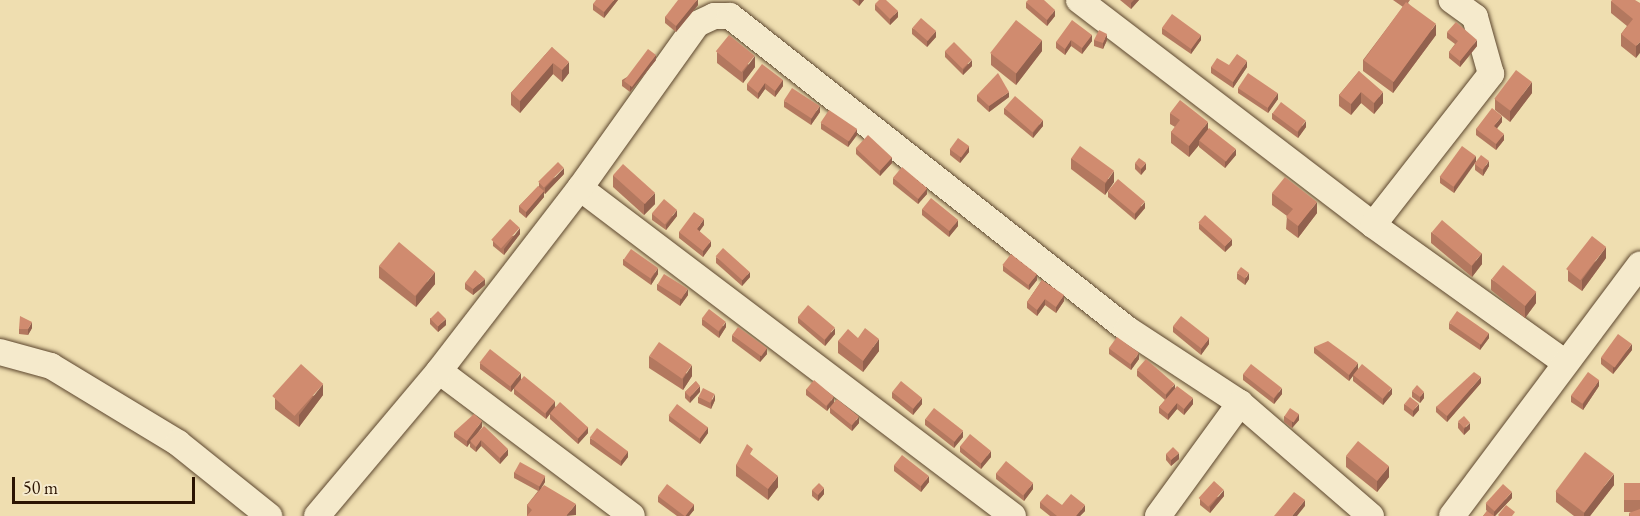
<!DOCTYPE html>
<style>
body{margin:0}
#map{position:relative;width:1640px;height:516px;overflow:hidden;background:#efdeb0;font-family:"EB Garamond",serif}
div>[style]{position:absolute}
.roads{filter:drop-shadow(0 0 2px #5c462e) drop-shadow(0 0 2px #5c462e)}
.street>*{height:26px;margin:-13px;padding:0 13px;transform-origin:13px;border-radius:13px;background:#f5eacc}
.wall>*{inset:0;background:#b3785f}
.shaded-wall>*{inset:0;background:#92614e}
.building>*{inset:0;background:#d08b6f;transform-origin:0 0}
span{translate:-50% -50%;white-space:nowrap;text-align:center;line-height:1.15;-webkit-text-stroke:6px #f5eacc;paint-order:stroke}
.scale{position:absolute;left:12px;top:477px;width:183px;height:27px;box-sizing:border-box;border:3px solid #2b1402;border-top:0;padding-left:8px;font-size:18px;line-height:21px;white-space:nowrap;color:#2b1402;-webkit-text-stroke:4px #f5eacc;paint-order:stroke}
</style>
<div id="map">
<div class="roads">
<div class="street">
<div style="left:1079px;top:0;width:370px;rotate:37.4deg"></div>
<div style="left:1373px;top:225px;width:237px;rotate:35.6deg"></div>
<div style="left:580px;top:188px;width:543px;rotate:37.14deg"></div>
<div style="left:1373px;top:225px;width:192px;rotate:-52deg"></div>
<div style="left:1491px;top:74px;width:59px;rotate:-105.7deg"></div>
<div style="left:1475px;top:17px;width:29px;rotate:-144deg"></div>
<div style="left:0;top:352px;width:53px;rotate:15.4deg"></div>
<div style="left:51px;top:366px;width:149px;rotate:31.2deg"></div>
<div style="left:178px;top:443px;width:117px;rotate:38.7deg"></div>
<div style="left:439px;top:371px;width:241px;rotate:36.9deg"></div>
<div style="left:317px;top:516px;width:189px;rotate:-49.9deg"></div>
<div style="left:439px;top:371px;width:231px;rotate:-52.4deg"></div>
<div style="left:580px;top:188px;width:201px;rotate:-54.5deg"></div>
<div style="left:697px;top:24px;width:19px;rotate:-25deg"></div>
<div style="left:714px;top:16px;width:16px"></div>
<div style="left:730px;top:16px;width:506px;rotate:38.25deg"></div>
<div style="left:1127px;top:329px;width:135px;rotate:33.2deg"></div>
<div style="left:1240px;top:403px;width:173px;rotate:40.8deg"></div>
<div style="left:1158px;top:516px;width:140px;rotate:-54deg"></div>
<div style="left:1452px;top:516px;width:314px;rotate:-53.2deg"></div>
</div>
</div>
<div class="wall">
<div style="clip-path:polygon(618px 0,604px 18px,593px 10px,593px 4px)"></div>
<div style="clip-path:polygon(698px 0,698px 5px,676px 32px,665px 23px,665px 17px)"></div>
<div style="clip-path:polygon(852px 0,864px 0,859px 6px)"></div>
<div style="clip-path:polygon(1120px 0,1139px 0,1131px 9px)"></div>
<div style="clip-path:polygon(1393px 0,1410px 0,1408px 3px,1436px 35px,1393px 93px,1363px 71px,1363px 60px,1403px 7px)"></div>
<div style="clip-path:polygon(1611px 1px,1640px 3px,1636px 58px,1621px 46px,1621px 34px,1627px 26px,1611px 13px)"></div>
<div style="clip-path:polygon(1026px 2px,1055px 16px,1047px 26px,1026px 8px)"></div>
<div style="clip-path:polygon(875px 4px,898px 17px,890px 25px,875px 10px)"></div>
<div style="clip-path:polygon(912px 28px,936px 37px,927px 47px,912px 34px)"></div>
<div style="clip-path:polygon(1162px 28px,1201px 40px,1191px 54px,1162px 34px)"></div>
<div style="clip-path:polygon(1447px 32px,1477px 46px,1460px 67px,1449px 58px,1449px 52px,1455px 44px,1447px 38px)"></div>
<div style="clip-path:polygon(1092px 35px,1092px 41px,1082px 54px,1071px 46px,1065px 55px,1056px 48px,1056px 42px)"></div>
<div style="clip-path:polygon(1094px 40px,1107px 40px,1103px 49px,1094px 46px)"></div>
<div style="clip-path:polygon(552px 47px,569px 73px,562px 82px,553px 74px,520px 113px,511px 105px,511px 93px)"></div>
<div style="clip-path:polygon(945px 51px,972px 66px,963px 75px,945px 57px)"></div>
<div style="clip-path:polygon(1042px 51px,1016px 85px,991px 65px,991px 54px)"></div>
<div style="clip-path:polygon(717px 52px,755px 67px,743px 83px,717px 63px)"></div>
<div style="clip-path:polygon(656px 60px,630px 92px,622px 86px,622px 80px)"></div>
<div style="clip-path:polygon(1229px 65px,1247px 67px,1233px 88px,1211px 73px,1211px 67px)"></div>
<div style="clip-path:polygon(1359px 71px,1383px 103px,1374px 114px,1361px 103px,1351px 115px,1339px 106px,1339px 95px)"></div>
<div style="clip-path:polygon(783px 80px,783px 86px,775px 97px,765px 89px,758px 99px,747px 90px,747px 84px)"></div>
<div style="clip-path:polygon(1238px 88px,1278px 99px,1268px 113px,1238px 93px)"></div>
<div style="clip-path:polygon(1532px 93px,1510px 122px,1495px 110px,1495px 99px)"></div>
<div style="clip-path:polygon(977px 95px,1009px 97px,989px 112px,977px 101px)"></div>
<div style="clip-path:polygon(784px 101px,820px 112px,811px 125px,784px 107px)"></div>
<div style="clip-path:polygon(1004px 108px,1043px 126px,1033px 138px,1004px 114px)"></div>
<div style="clip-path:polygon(1170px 113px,1208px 129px,1236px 155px,1225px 168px,1199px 147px,1199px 145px,1189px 157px,1171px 143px,1171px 132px,1175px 127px,1170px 124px)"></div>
<div style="clip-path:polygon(1272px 113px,1306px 127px,1298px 138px,1272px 119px)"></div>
<div style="clip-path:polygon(1502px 122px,1497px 128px,1504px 140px,1496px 150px,1476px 135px,1476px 129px)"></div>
<div style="clip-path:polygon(821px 123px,857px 135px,848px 147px,821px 129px)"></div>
<div style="clip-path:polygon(856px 148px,892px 163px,880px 176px,856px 154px)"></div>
<div style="clip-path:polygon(950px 149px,969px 152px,960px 163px,950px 155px)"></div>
<div style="clip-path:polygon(1476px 156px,1454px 193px,1440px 183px,1440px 177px)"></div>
<div style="clip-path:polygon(1071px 158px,1114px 182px,1105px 195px,1071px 169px)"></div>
<div style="clip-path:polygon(1135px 163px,1146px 169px,1141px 175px,1135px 169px)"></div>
<div style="clip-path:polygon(1475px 164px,1489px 166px,1483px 176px,1475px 170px)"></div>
<div style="clip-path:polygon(564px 174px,545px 194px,544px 193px,544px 197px,526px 218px,519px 212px,519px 206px,539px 186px,539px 183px)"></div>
<div style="clip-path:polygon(613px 175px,655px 204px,644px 215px,613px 187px)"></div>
<div style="clip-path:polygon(893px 178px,927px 194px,918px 204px,893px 184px)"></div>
<div style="clip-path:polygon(1108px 191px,1145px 208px,1135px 220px,1108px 197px)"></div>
<div style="clip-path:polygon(1272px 193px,1317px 213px,1298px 238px,1286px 229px,1287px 216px,1272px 205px)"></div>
<div style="clip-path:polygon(922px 209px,958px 226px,949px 237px,922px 215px)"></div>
<div style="clip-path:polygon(652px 214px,677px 216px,666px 230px,652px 220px)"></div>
<div style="clip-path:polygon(1199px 223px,1232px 245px,1225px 252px,1199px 229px)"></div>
<div style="clip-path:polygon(704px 225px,699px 231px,711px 246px,703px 257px,679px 238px,679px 232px)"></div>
<div style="clip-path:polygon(1431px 232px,1482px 264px,1472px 277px,1431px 243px)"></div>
<div style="clip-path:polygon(520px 234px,504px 255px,493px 246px,493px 241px)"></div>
<div style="clip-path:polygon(716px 257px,750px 277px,742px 286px,716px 263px)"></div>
<div style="clip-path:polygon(1606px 258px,1582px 291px,1568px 281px,1568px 270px)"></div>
<div style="clip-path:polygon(623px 259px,658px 274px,651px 285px,623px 265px)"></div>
<div style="clip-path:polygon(1003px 265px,1037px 280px,1029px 290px,1003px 271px)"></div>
<div style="clip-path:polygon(379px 266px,435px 284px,416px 307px,379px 278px)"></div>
<div style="clip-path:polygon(1237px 273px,1249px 279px,1245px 285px,1237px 279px)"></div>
<div style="clip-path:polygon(1491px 279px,1536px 303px,1525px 318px,1491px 290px)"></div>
<div style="clip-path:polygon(1042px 280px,1064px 301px,1056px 313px,1045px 305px,1037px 316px,1027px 308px,1027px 302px)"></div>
<div style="clip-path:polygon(465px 283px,485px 285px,473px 295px,465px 289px)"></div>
<div style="clip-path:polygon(657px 284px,688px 295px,680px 306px,657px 290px)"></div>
<div style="clip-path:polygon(798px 317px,835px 334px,825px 346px,798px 323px)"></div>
<div style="clip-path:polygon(430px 318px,446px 325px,438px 332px,430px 324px)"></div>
<div style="clip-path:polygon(702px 319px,726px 327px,719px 338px,702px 325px)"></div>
<div style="clip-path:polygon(1449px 323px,1489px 338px,1480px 350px,1449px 329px)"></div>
<div style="clip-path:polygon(1173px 326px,1209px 344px,1201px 355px,1173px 332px)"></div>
<div style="clip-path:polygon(32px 328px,28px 335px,19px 334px,19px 329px)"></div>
<div style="clip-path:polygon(732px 335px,767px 354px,760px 362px,732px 341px)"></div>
<div style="clip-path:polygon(858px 338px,879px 351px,863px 372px,838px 353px,838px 341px)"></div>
<div style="clip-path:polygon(1314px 347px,1358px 369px,1392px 394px,1383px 405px,1353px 381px,1353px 376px,1349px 381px,1314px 353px)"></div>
<div style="clip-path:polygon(1109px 348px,1139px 359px,1131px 370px,1109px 354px)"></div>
<div style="clip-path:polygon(1632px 350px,1613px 374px,1601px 364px,1601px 358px)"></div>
<div style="clip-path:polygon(649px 356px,692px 376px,683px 390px,649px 368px)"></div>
<div style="clip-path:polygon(480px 363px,521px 379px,588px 433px,578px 444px,550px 419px,550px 414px,546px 419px,514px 394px,514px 388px,519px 382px,511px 392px,480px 369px)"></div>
<div style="clip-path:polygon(1137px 370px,1175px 388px,1193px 404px,1184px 415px,1177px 409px,1168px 420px,1159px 413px,1159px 407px,1165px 400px,1137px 376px)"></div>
<div style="clip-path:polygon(1243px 374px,1282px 394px,1274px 404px,1243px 380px)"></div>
<div style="clip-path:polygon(696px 381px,690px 403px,685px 398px,685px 392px)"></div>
<div style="clip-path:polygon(1481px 383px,1447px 422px,1436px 412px,1436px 407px)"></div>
<div style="clip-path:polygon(1599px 386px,1583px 410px,1571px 402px,1571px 396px)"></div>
<div style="clip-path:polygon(806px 389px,834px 402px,859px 423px,852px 431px,830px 413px,830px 407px,827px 411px,806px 395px)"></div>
<div style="clip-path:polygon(1412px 391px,1424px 398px,1420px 403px,1412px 397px)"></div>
<div style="clip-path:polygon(892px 392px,922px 404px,913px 415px,892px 398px)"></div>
<div style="clip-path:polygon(323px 395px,299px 427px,275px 409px,275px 398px)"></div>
<div style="clip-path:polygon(698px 397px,715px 400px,711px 409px,698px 403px)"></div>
<div style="clip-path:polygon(1404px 404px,1419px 410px,1413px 417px,1404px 410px)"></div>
<div style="clip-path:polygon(669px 415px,708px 433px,700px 444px,669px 421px)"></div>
<div style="clip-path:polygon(1284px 416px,1299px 420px,1292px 428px,1284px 422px)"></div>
<div style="clip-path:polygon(925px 419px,963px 437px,954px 448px,925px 425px)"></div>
<div style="clip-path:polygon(1458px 422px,1470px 429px,1464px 435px,1458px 428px)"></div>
<div style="clip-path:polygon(482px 427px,477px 434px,508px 455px,500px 464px,481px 446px,476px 452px,470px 447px,470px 443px,467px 447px,454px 437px,454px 432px)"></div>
<div style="clip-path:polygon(590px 438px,628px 457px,621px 466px,590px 444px)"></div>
<div style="clip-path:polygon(960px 446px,991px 457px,981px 469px,960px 452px)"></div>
<div style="clip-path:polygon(1166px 454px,1179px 459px,1171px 466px,1166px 460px)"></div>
<div style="clip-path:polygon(1346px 456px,1389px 477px,1377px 492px,1346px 467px)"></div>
<div style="clip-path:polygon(753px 457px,778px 487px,768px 500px,736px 476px,736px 465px)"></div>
<div style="clip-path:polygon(894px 465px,929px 482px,921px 492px,894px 471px)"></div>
<div style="clip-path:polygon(514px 472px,545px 482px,541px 488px,576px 515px,527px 516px,527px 505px,538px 491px,514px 478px)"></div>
<div style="clip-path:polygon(996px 473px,1033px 489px,1024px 501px,996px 479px)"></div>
<div style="clip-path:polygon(1624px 483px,1640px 483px,1640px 516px,1629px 516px,1629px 513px,1632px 512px,1624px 512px)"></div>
<div style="clip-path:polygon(1614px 485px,1590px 516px,1574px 516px,1556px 502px,1556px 491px)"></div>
<div style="clip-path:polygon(812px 490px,824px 494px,818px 501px,812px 496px)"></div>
<div style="clip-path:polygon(658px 496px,694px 510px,689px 516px,677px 516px,658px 502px)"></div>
<div style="clip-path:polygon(1224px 496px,1210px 513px,1200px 505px,1200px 499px)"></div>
<div style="clip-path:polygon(1512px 498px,1495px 516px,1483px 516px,1487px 511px,1486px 510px,1486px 504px)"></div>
<div style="clip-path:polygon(1040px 502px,1062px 505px,1085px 511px,1080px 516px,1050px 516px,1040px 508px)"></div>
</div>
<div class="shaded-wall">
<div style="clip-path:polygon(614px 0,618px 0,604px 18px,604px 12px)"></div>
<div style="clip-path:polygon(697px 0,698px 0,698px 5px,676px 32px,676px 26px)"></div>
<div style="clip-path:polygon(859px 0,864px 0,859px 6px)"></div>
<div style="clip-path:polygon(1134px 0,1139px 0,1131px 9px,1131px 3px)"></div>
<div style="clip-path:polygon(1055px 10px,1055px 16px,1047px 26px,1047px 20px)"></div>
<div style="clip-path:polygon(898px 11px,898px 17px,890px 25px,890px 19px)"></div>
<div style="clip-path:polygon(1436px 24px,1436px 35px,1393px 93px,1393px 82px)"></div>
<div style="clip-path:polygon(936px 31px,936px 37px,927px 47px,927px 41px)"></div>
<div style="clip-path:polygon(1107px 34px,1107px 40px,1103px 49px,1103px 43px)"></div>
<div style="clip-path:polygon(1092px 35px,1092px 41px,1082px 54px,1082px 48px)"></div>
<div style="clip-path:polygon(1201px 35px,1201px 40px,1191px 54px,1191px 49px)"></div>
<div style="clip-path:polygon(1042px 40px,1042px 51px,1016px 85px,1016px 73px)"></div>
<div style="clip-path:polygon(1071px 40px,1071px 46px,1065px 55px,1065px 49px)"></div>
<div style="clip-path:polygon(1477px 40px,1477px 46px,1460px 67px,1460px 61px)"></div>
<div style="clip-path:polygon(1640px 42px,1640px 53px,1636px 58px,1636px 46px)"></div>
<div style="clip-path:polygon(656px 55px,656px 60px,630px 92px,630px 86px)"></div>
<div style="clip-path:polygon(755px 56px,755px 67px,743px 83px,743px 72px)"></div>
<div style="clip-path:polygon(972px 60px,972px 66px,963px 75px,963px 70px)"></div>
<div style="clip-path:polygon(1247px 61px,1247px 67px,1233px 88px,1233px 82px)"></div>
<div style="clip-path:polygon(569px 62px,569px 73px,562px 82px,562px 70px)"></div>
<div style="clip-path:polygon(553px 63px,553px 74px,520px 113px,520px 101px)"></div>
<div style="clip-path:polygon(783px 80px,783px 86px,775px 97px,775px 91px)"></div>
<div style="clip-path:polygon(1532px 82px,1532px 93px,1510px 122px,1510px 111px)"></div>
<div style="clip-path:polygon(765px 83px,765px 89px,758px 99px,758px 93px)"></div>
<div style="clip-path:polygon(1009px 92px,1009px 97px,989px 112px,989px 106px)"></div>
<div style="clip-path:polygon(1361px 92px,1361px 103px,1351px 115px,1351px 104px)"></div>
<div style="clip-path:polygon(1383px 92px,1383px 103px,1374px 114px,1374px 103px)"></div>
<div style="clip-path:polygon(1278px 93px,1278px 99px,1268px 113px,1268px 107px)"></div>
<div style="clip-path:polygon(820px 106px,820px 112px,811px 125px,811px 119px)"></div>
<div style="clip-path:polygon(1502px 116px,1502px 122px,1494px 132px,1494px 126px)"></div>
<div style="clip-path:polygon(1043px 120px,1043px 126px,1033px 138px,1033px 133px)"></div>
<div style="clip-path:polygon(1306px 121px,1306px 127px,1298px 138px,1298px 132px)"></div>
<div style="clip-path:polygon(1208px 122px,1208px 133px,1199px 141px,1199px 145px,1189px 157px,1189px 146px)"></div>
<div style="clip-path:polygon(857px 129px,857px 135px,848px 147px,848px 141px)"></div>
<div style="clip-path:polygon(1504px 134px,1504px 140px,1496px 150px,1496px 144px)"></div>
<div style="clip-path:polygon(969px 146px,969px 152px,960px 163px,960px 157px)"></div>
<div style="clip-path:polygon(1236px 149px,1236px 155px,1225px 168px,1225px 162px)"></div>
<div style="clip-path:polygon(1476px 156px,1476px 162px,1454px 193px,1454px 187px)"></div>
<div style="clip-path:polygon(892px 157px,892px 163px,880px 176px,880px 171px)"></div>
<div style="clip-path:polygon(1489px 161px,1489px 166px,1483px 176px,1483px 170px)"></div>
<div style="clip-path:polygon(1146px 163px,1146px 169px,1141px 175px,1141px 169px)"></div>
<div style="clip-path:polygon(564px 168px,564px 174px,545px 194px,545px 188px)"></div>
<div style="clip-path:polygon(1114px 171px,1114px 182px,1105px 195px,1105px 184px)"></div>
<div style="clip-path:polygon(927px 188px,927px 194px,918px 204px,918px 198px)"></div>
<div style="clip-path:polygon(544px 191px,544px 197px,526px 218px,526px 212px)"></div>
<div style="clip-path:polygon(655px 193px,655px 204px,644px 215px,644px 204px)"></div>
<div style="clip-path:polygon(1145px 202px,1145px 208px,1135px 220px,1135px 214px)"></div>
<div style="clip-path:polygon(1317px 202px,1317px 213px,1298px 238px,1298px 226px)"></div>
<div style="clip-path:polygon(677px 210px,677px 216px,666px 230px,666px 225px)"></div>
<div style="clip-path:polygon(704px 219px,704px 225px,697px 235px,697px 229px)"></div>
<div style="clip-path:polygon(958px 220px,958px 226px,949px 237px,949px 231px)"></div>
<div style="clip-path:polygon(520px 228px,520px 234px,504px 255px,504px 249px)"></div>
<div style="clip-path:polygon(1232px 239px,1232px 245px,1225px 252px,1225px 246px)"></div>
<div style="clip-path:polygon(711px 241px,711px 246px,703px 257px,703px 251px)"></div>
<div style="clip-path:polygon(1606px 247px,1606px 258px,1582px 291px,1582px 280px)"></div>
<div style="clip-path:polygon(1482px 253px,1482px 264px,1472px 277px,1472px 266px)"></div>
<div style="clip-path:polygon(658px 268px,658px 274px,651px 285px,651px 279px)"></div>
<div style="clip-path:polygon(435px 272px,435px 284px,416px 307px,416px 296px)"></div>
<div style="clip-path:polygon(750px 272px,750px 277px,742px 286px,742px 280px)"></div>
<div style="clip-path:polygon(1249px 273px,1249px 279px,1245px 285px,1245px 279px)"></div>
<div style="clip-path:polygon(1037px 274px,1037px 280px,1029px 290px,1029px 284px)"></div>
<div style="clip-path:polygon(485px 279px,485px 285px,473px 295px,473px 289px)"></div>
<div style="clip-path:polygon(688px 289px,688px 295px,680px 306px,680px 300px)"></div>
<div style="clip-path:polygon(1536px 292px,1536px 303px,1525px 318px,1525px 306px)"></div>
<div style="clip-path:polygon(1064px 295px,1064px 301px,1056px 313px,1056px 307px)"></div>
<div style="clip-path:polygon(1045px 299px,1045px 305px,1037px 316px,1037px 310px)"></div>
<div style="clip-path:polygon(446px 319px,446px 325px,438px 332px,438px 326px)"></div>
<div style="clip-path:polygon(32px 322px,32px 328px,28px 335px,28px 329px)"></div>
<div style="clip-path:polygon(726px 322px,726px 327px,719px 338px,719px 332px)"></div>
<div style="clip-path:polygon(835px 328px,835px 334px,825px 346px,825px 340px)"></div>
<div style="clip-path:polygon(1489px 333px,1489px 338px,1480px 350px,1480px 344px)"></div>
<div style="clip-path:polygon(1209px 338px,1209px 344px,1201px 355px,1201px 349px)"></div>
<div style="clip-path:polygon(879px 339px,879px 351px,863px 372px,863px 361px)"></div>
<div style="clip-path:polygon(1632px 344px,1632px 350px,1613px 374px,1613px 368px)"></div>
<div style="clip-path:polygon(767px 348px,767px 354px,760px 362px,760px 356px)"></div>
<div style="clip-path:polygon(1139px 353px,1139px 359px,1131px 370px,1131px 364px)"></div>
<div style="clip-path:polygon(1358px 363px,1358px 369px,1349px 381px,1349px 375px)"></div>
<div style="clip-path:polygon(692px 365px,692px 376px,683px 390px,683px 379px)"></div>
<div style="clip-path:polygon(521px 373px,521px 379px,511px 392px,511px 386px)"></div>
<div style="clip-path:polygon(1481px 377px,1481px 383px,1447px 422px,1447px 416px)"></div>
<div style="clip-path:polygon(1599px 380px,1599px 386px,1583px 410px,1583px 404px)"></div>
<div style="clip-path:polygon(323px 384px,323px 395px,299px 427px,299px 415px)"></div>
<div style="clip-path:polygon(1175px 384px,1175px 390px,1166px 401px,1166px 395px)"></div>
<div style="clip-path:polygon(700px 386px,700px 392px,690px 403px,690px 397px)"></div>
<div style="clip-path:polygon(1282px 388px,1282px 394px,1274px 404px,1274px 399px)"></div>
<div style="clip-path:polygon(1392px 388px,1392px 394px,1383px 405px,1383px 399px)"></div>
<div style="clip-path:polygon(1424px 392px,1424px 398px,1420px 403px,1420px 397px)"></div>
<div style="clip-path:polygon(715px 394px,715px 400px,711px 409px,711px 403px)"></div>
<div style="clip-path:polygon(834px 397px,834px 402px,827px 411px,827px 406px)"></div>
<div style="clip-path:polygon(922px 398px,922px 404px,913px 415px,913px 409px)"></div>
<div style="clip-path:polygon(1193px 398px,1193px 404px,1184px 415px,1184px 409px)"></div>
<div style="clip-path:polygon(555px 401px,555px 407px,546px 419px,546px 413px)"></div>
<div style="clip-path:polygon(1177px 403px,1177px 409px,1168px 420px,1168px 414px)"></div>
<div style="clip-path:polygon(1419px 404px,1419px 410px,1413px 417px,1413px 411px)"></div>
<div style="clip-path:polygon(1299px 414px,1299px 420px,1292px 428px,1292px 422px)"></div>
<div style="clip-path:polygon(859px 417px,859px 423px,852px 431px,852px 425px)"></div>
<div style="clip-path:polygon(482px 421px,482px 427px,467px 447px,467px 441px)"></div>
<div style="clip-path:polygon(1470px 423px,1470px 429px,1464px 435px,1464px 429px)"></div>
<div style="clip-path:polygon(588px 427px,588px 433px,578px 444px,578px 438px)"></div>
<div style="clip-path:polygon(708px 427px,708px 433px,700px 444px,700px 438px)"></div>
<div style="clip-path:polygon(963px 431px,963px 437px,954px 448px,954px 442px)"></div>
<div style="clip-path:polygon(481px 440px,481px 446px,476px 452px,476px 447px)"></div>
<div style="clip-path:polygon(508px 449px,508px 455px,500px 464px,500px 458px)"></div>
<div style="clip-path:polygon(628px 451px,628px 457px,621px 466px,621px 460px)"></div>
<div style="clip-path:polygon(991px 451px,991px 457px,981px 469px,981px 463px)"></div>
<div style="clip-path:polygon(1179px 453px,1179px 459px,1171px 466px,1171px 460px)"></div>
<div style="clip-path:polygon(1389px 466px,1389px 477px,1377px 492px,1377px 481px)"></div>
<div style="clip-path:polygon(1614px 474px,1614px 485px,1590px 516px,1584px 516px,1584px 512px)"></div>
<div style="clip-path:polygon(545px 476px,545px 482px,539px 492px,539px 486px)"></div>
<div style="clip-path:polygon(778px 476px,778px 487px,768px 500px,768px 489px)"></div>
<div style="clip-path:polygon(929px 476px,929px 482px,921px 492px,921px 486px)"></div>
<div style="clip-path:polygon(1033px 483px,1033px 489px,1024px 501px,1024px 495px)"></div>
<div style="clip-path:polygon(824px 488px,824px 494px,818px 501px,818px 495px)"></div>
<div style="clip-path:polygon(1224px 490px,1224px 496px,1210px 513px,1210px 507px)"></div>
<div style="clip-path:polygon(1512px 492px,1512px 498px,1495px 516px,1494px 516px,1494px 512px)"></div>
<div style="clip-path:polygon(1305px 500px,1305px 506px,1297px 516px,1292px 516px)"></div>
<div style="clip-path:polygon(576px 504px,576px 515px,566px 516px)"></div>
<div style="clip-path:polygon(694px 504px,694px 510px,689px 516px,685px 516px)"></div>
<div style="clip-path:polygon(1085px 505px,1085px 511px,1080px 516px,1076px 516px)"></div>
</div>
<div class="building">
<div style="clip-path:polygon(596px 0,614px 0,604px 12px,593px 4px)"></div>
<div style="clip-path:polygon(678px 0,697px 0,676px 26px,665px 17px)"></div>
<div style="clip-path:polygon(879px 0,886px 0,898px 11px,890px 19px,875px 4px)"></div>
<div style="clip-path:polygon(1028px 0,1044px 0,1055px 10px,1047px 20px,1026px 2px)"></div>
<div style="clip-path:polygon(1612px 0,1635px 0,1640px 3px,1640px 42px,1636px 46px,1621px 34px,1633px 19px,1611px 1px)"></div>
<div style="left:1406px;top:2px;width:37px;height:72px;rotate:36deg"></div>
<div style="left:1172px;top:14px;width:36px;height:17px;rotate:36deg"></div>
<div style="left:921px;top:18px;width:20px;height:13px;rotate:41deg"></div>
<div style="left:1016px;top:20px;width:33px;height:42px;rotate:38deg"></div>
<div style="clip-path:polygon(1072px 20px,1092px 35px,1082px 48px,1071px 40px,1065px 49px,1056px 42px)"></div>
<div style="clip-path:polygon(1456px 22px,1477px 40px,1460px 61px,1449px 52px,1458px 41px,1447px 32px)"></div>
<div style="clip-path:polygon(1099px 30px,1107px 34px,1103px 43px,1094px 40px)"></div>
<div style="left:729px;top:35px;width:33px;height:21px;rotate:39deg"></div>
<div style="left:954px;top:42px;width:25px;height:13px;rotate:45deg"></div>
<div style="clip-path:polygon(552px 47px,569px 62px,562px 70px,553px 63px,520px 101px,511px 93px)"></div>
<div style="left:648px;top:49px;width:10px;height:40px;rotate:37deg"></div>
<div style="clip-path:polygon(1237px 54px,1247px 61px,1233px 82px,1211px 67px,1217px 58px,1229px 65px)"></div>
<div style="clip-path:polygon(762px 64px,783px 80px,775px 91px,765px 83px,758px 93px,747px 84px)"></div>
<div style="left:1516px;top:70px;width:20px;height:36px;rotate:37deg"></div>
<div style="clip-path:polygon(1359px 71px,1383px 92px,1374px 103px,1361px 92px,1351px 104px,1339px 95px)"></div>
<div style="clip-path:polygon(998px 73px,1009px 92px,989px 106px,977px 95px)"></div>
<div style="left:1248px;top:73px;width:36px;height:18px;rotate:34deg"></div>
<div style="left:792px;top:88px;width:33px;height:15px;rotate:33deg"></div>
<div style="left:1015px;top:96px;width:37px;height:16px;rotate:41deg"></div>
<div style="clip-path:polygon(1180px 100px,1208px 122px,1189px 146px,1171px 132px,1180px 120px,1170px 113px)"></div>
<div style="left:1281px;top:102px;width:31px;height:14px;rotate:37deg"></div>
<div style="clip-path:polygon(1492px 108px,1502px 116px,1494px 126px,1504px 134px,1496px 144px,1476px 129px)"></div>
<div style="left:829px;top:110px;width:34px;height:15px;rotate:34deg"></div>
<div style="left:1209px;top:128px;width:34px;height:16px;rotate:38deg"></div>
<div style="left:868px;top:135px;width:33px;height:18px;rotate:43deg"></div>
<div style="left:958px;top:138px;width:14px;height:14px;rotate:36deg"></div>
<div style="left:1080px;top:146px;width:42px;height:15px;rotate:36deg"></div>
<div style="left:1462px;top:146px;width:17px;height:38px;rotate:36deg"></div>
<div style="left:1481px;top:155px;width:10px;height:11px;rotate:37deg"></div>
<div style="clip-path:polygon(1139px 158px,1146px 163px,1141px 169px,1135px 163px)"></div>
<div style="left:558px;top:162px;width:8px;height:28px;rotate:45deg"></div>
<div style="left:623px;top:164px;width:43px;height:15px;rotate:42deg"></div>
<div style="left:902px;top:167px;width:33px;height:14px;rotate:40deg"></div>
<div style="clip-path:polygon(1285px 177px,1317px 202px,1298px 226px,1286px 217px,1293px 209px,1272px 193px)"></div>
<div style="left:1118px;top:179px;width:35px;height:16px;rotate:40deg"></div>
<div style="clip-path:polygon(538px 186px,544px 191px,526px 212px,519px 206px)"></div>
<div style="left:931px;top:198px;width:35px;height:14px;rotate:39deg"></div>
<div style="left:664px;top:199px;width:17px;height:19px;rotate:40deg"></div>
<div style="clip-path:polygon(694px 212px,704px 219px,697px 229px,711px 241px,703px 251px,679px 232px)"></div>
<div style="left:1205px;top:215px;width:36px;height:10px;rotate:42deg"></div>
<div style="left:510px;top:219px;width:13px;height:28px;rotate:42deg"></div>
<div style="left:1442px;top:220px;width:52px;height:16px;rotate:40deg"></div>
<div style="left:1592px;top:236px;width:18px;height:42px;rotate:38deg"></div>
<div style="left:399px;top:242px;width:47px;height:31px;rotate:40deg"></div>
<div style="left:723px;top:248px;width:36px;height:11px;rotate:42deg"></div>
<div style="left:631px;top:249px;width:33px;height:13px;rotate:35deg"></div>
<div style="left:1011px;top:254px;width:33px;height:14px;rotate:38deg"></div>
<div style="left:1503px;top:265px;width:43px;height:18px;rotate:39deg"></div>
<div style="left:1241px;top:267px;width:10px;height:7px;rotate:37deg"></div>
<div style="clip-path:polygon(475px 270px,485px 279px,473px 289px,465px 283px)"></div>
<div style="left:664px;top:274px;width:28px;height:12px;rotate:32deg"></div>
<div style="clip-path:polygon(1042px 280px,1064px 295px,1056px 307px,1045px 299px,1037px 310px,1027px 302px)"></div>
<div style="left:808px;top:305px;width:35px;height:16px;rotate:40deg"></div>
<div style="left:709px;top:309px;width:21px;height:12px;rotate:37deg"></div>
<div style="left:438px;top:311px;width:11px;height:11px;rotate:45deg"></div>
<div style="left:1457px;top:311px;width:39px;height:14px;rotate:35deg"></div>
<div style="clip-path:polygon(20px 316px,32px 322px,28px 329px,19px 329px)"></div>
<div style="left:1181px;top:316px;width:36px;height:13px;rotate:38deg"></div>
<div style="left:738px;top:327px;width:36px;height:10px;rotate:36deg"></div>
<div style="clip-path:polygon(865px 328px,879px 339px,863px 361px,838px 341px,848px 329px,858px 338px)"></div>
<div style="left:1618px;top:334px;width:17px;height:29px;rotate:36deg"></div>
<div style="left:1117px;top:337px;width:27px;height:14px;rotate:36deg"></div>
<div style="clip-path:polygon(1328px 341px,1358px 363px,1349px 375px,1314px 347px)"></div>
<div style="left:659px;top:342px;width:40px;height:17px;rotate:35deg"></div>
<div style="left:490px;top:349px;width:39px;height:17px;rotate:38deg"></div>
<div style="left:1146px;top:359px;width:38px;height:14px;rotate:41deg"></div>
<div style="left:301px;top:364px;width:30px;height:43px;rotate:42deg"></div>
<div style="left:1251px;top:364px;width:39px;height:13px;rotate:38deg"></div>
<div style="left:1362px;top:364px;width:38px;height:14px;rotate:39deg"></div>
<div style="clip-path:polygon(1474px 372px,1481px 377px,1447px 416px,1436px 407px)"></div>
<div style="left:1588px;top:372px;width:14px;height:29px;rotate:36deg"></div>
<div style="left:524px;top:376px;width:40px;height:16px;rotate:39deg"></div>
<div style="left:814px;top:380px;width:26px;height:12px;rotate:40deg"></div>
<div style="clip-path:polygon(696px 381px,700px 386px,690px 397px,685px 392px)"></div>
<div style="left:901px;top:381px;width:27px;height:14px;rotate:39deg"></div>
<div style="clip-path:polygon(1417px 385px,1424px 392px,1420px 397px,1412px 391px)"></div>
<div style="clip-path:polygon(1177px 386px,1193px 398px,1184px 409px,1177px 403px,1168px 414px,1159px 407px)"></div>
<div style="left:703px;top:388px;width:13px;height:10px;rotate:27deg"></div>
<div style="left:1410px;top:397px;width:11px;height:9px;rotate:38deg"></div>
<div style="left:837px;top:399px;width:28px;height:11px;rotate:39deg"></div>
<div style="left:560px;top:402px;width:38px;height:15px;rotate:42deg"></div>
<div style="left:677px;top:404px;width:39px;height:14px;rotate:37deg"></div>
<div style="left:934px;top:408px;width:37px;height:14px;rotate:38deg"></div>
<div style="left:1290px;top:408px;width:11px;height:10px;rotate:34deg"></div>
<div style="clip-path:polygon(474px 414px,482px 421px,467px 441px,454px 432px)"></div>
<div style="left:1464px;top:416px;width:9px;height:8px;rotate:49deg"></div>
<div style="clip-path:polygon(484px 426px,508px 449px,500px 458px,481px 440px,476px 447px,470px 441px)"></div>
<div style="left:597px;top:428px;width:39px;height:12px;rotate:37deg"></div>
<div style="left:970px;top:434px;width:27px;height:16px;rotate:39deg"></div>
<div style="left:1358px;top:441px;width:40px;height:19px;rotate:39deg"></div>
<div style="clip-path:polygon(747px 444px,753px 449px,750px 454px,778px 476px,768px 489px,736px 465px)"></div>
<div style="clip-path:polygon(1173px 447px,1179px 453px,1171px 460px,1166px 454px)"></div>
<div style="left:1585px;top:452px;width:36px;height:49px;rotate:37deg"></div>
<div style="left:902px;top:455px;width:34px;height:13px;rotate:38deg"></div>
<div style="left:1006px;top:461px;width:35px;height:16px;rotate:39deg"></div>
<div style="left:520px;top:462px;width:29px;height:12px;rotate:29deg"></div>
<div style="left:1214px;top:481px;width:13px;height:23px;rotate:42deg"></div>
<div style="clip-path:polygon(819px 483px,824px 488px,818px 495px,812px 490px)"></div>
<div style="left:1624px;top:483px;width:16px;height:17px"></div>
<div style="left:667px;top:484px;width:34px;height:15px;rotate:37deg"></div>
<div style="left:1503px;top:484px;width:12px;height:26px;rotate:42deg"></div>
<div style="clip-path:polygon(544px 485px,576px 504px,566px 516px,527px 516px,532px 510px,527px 505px)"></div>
<div style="clip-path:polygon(1294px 492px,1305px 500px,1292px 516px,1274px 516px)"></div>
<div style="clip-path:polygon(1047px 494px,1062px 505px,1071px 494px,1085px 505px,1076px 516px,1057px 516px,1040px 502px)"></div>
<div style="clip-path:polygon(1506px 505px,1515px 512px,1512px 516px,1499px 516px,1498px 515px)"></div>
<div style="clip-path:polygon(1640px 509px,1640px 516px,1630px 516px,1629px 513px)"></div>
<div style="clip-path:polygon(1487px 511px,1494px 516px,1483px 516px)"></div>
</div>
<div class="scale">50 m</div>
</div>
